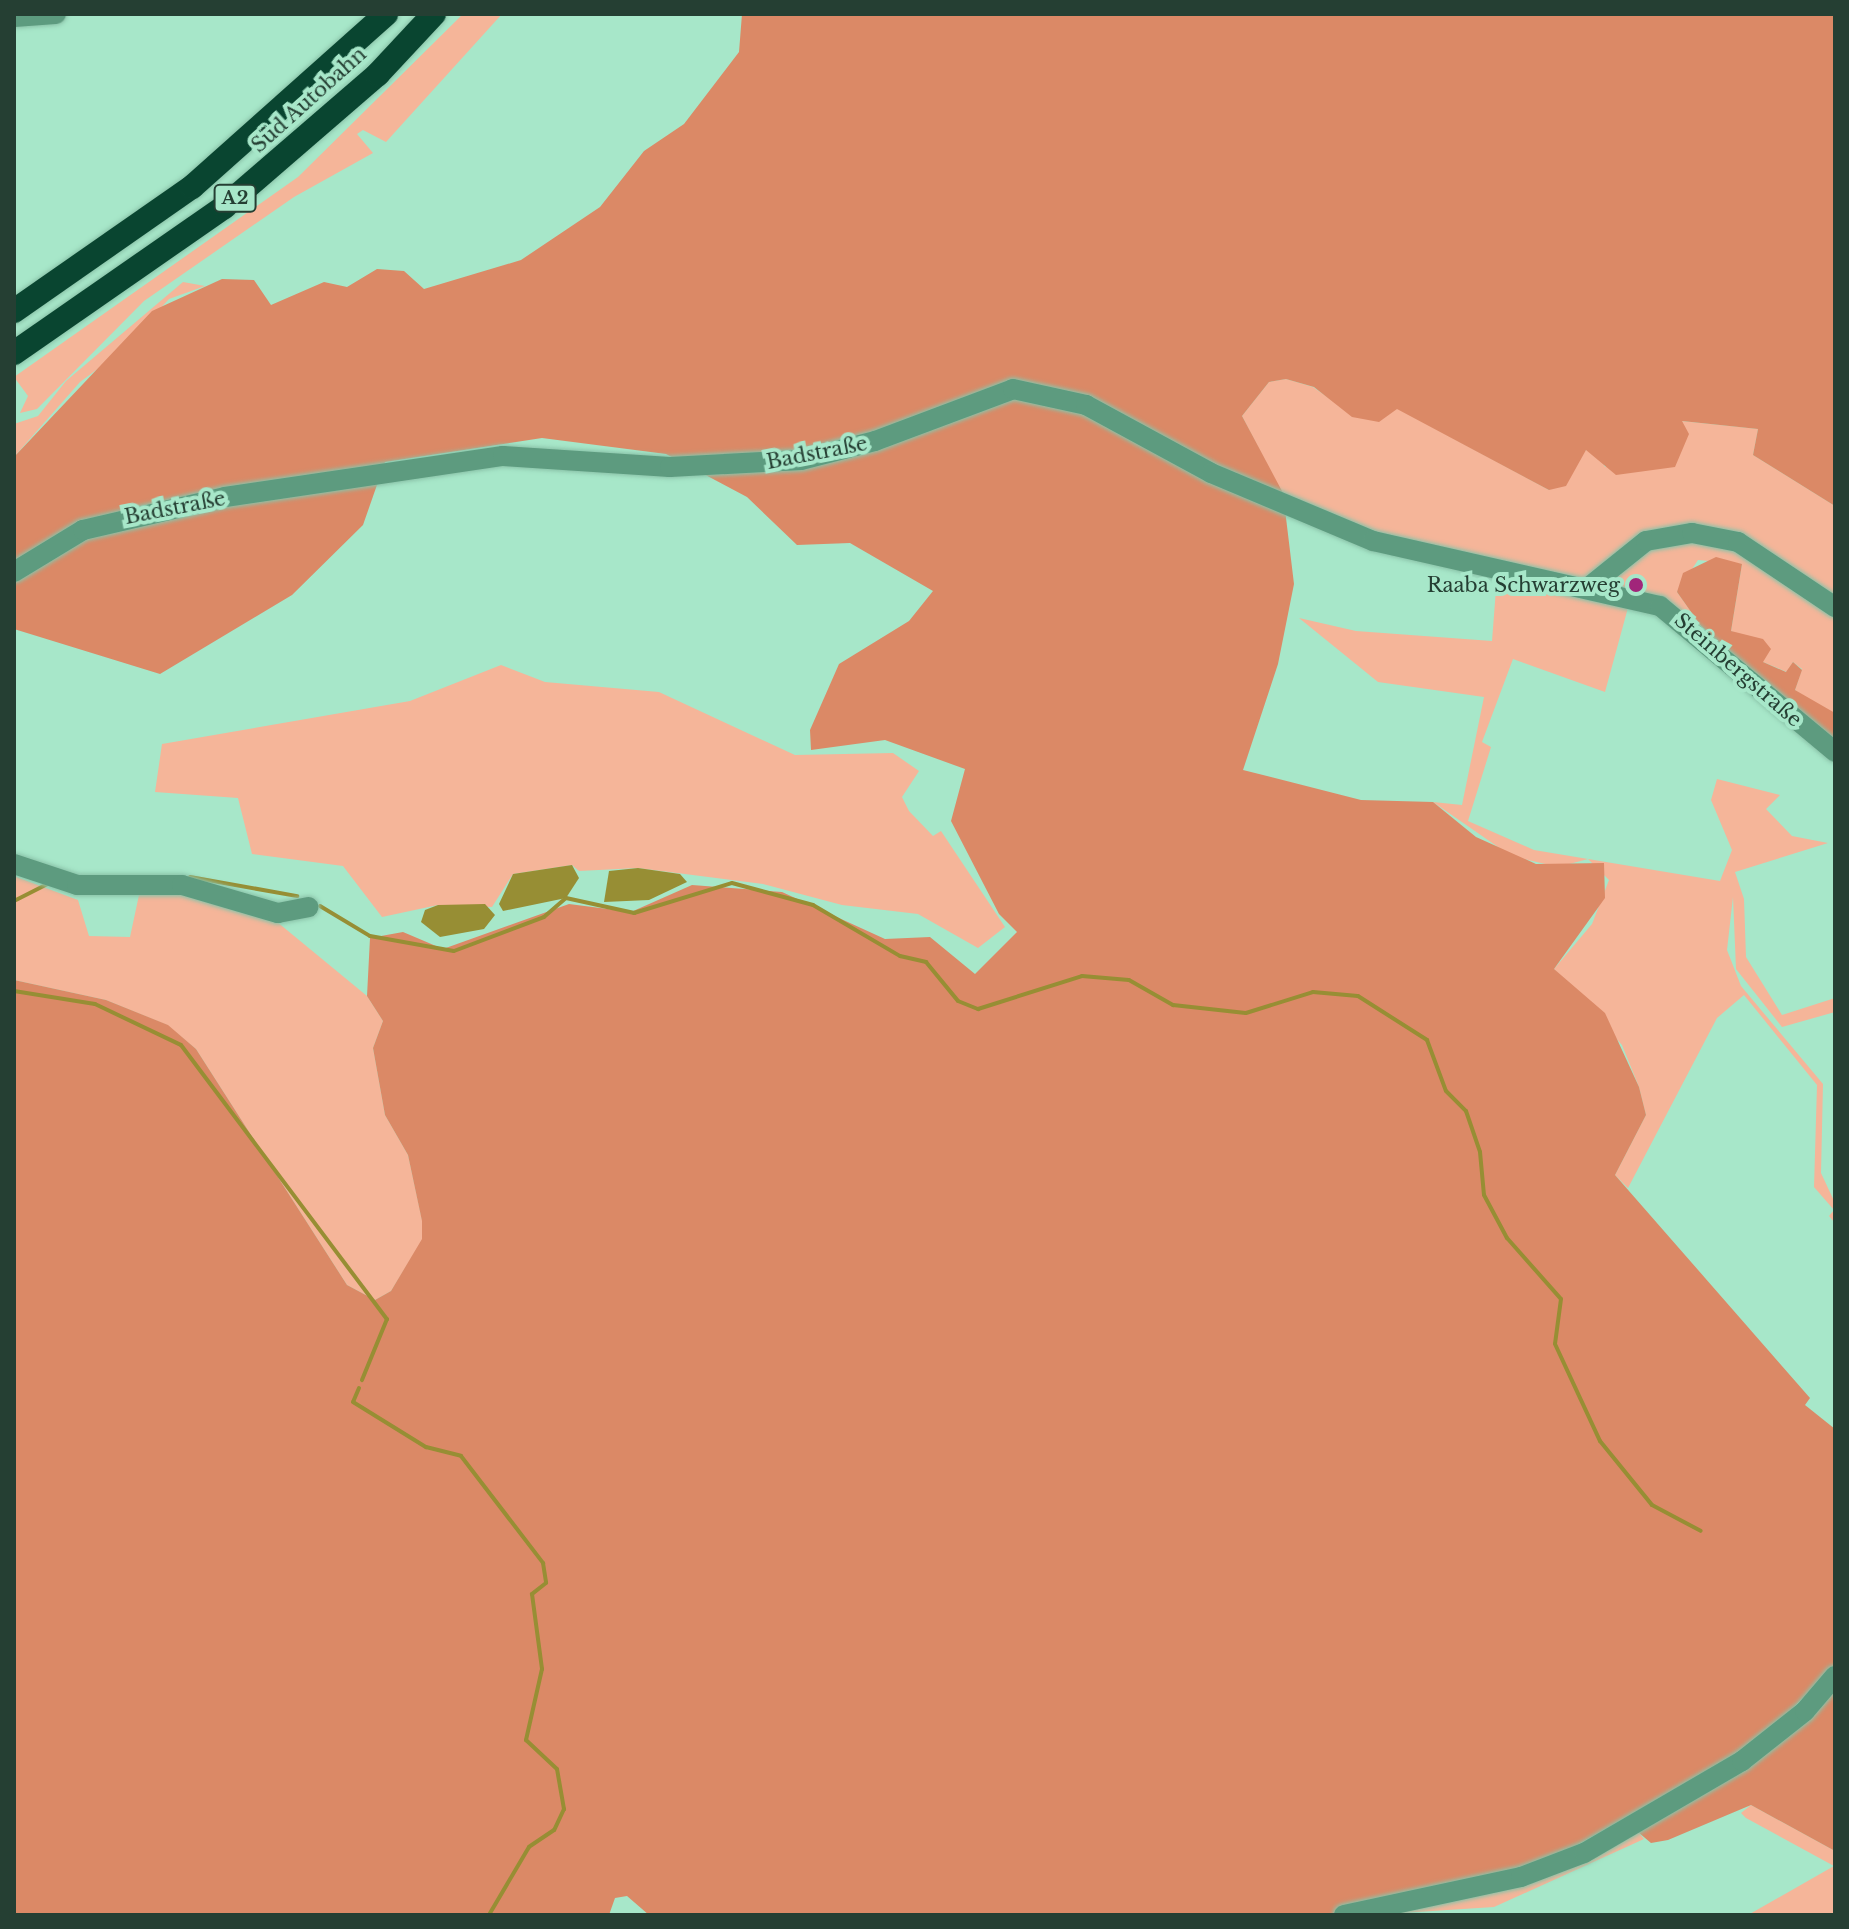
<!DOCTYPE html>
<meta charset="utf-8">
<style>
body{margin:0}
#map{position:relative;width:1849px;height:1929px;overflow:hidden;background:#a7e7c9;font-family:"Libre Baskerville",serif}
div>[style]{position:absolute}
.green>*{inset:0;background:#f5b599}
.forest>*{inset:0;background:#db8966}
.water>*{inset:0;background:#978e34}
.stream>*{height:4px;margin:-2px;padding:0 2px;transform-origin:2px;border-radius:2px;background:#978e34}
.roads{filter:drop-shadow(0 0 2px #8ac2a8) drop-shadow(0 0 2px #8ac2a8)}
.minor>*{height:20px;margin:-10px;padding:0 10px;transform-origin:10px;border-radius:10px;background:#5d9b7f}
.highway>*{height:24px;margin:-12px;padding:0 12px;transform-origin:12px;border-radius:12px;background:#094530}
.dots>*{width:22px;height:22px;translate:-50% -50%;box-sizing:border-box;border:4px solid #a7e7c9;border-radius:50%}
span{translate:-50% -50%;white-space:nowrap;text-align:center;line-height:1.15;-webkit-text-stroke:8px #a7e7c9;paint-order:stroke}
.shield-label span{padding:2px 6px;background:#a7e7c9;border:2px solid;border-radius:6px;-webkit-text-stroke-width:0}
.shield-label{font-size:18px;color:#253f33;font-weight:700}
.street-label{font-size:20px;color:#253f33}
.poi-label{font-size:20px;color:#253f33}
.right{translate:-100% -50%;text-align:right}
.frame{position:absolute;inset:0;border:16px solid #253f33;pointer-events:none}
</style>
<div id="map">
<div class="green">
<div style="clip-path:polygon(463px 14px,502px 14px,386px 142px,363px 130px,357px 134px,373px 153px,294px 197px,144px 301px,37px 409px,20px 413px,28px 396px,14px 377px,298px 177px)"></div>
<div style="clip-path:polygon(183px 282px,205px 286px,169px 299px,119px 353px,80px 382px,14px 457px,14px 424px,38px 416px,66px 381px)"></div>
<div style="clip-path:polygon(1286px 379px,1313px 387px,1340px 406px,1397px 408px,1549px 490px,1586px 450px,1596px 451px,1605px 467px,1681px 421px,1758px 429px,1753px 455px,1835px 506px,1835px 603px,1692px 529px,1588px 579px,1402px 542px,1285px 499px,1242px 416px,1269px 382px)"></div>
<div style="clip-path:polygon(1668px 540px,1736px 547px,1835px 614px,1833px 717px,1795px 690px,1802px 669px,1793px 662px,1787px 672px,1763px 662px,1752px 641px,1731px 631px,1742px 564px,1698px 560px,1677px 592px,1701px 626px,1674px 606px,1614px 583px,1629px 558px)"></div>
<div style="clip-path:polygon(1497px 576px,1629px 604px,1605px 692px,1513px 659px,1482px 742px,1491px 747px,1468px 821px,1534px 850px,1720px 881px,1732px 850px,1711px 800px,1717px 779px,1780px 795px,1766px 809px,1792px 836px,1828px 843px,1735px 872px,1744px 899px,1746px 957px,1782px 1015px,1835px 998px,1835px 1012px,1782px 1027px,1736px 969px,1733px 897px,1727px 950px,1741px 986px,1823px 1084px,1821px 1173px,1835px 1203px,1835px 1223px,1829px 1216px,1834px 1210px,1814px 1187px,1817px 1085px,1744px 995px,1717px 1018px,1628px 1188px,1615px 1175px,1646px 1115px,1639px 1087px,1622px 1045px,1554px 969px,1592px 924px,1609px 880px,1588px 859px,1558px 867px,1511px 856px,1433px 802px,1462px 805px,1484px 697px,1378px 682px,1299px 618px,1356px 631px,1492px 641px)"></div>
<div style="clip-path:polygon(501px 665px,545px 682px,659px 692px,795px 755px,893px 753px,919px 771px,902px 797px,909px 811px,933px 836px,941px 831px,1005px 927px,978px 948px,918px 914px,842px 905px,763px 884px,638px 868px,579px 871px,572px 865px,513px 874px,492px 907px,438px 905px,382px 917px,343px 866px,252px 854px,238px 798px,155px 792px,162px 744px,410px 701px)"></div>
<div style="clip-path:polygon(14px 876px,78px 900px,89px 936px,130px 937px,139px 895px,166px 889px,265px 912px,367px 996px,383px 1021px,373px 1048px,385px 1115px,408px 1155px,422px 1220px,423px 1239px,391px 1291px,375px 1300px,347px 1285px,196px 1049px,167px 1025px,106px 1000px,14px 980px)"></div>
<div style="clip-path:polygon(1751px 1805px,1835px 1851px,1835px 1915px,1748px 1915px,1834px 1866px,1746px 1818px,1741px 1813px)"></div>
<div style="clip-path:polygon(1638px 1832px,1644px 1839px,1494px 1907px,1370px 1915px)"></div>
</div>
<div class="forest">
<div style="clip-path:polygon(742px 14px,1835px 14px,1835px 506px,1753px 455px,1758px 429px,1682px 421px,1689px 434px,1675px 467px,1616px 475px,1586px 450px,1566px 486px,1549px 490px,1397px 409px,1379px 422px,1352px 417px,1314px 387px,1286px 379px,1269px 382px,1242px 416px,1283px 493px,1294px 584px,1278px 664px,1243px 770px,1361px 800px,1433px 802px,1476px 837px,1536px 864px,1604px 863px,1605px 898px,1554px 969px,1605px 1013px,1639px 1087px,1646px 1115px,1615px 1175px,1810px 1398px,1805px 1405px,1835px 1429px,1835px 1666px,1760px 1741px,1544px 1864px,1328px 1915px,649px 1915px,627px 1896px,615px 1898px,609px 1915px,14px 1915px,14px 980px,106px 1000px,168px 1025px,196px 1049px,347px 1285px,375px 1300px,391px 1291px,422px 1239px,422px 1221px,408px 1155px,385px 1115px,373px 1048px,383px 1021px,367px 996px,370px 938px,403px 932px,443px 949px,569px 904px,631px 912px,692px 885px,782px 892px,885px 939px,930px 937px,975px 974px,1017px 932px,999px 914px,951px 821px,965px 769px,885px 740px,811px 750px,810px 730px,839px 664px,909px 621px,933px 591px,850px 543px,797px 545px,747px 497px,666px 454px,542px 438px,385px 462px,363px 525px,292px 595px,160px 674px,14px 629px,14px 457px,152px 311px,222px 279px,254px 280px,271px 305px,324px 282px,347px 287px,377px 269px,404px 271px,424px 289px,521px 260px,600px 207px,644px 151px,684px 124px,739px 52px)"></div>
<div style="clip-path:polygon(1716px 557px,1742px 564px,1731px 631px,1763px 639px,1771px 649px,1763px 662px,1786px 672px,1793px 662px,1802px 670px,1795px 690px,1835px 713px,1835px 744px,1701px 626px,1677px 592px,1683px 573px)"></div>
<div style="clip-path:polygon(1835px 1687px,1835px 1851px,1751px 1805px,1668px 1840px,1651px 1843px,1638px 1832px,1746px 1767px)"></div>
</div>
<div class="water">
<div style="clip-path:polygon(572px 865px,579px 878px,566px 898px,503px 911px,499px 904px,513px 874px)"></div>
<div style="clip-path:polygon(638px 868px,680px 874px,687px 882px,649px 900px,604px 902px,609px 871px)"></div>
<div style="clip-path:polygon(485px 904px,495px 915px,484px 929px,440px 937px,421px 922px,425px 910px,438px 905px)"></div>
</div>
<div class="stream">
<div style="left:190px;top:877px;width:109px;rotate:10.1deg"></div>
<div style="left:14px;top:901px;width:37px;rotate:-27deg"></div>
<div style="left:320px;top:906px;width:58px;rotate:31deg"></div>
<div style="left:370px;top:936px;width:85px;rotate:10.1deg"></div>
<div style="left:454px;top:951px;width:96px;rotate:-20.7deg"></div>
<div style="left:544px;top:917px;width:29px;rotate:-41deg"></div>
<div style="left:566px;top:898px;width:70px;rotate:12.4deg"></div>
<div style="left:634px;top:913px;width:102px;rotate:-17deg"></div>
<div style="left:732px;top:883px;width:84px;rotate:15.2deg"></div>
<div style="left:813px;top:905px;width:101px;rotate:30.4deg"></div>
<div style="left:900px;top:956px;width:27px;rotate:13deg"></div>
<div style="left:926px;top:962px;width:50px;rotate:50.6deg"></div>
<div style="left:958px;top:1001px;width:22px;rotate:22deg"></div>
<div style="left:978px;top:1009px;width:109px;rotate:-17.6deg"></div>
<div style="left:1082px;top:976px;width:47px;rotate:4.9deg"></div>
<div style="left:1129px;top:980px;width:51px;rotate:29.6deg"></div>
<div style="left:1173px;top:1005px;width:73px;rotate:6.3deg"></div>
<div style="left:1246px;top:1013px;width:70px;rotate:-17.4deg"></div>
<div style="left:1313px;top:992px;width:45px;rotate:5.1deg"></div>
<div style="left:1358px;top:996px;width:82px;rotate:32.5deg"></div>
<div style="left:1427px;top:1040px;width:54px;rotate:69.6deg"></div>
<div style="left:1446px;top:1091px;width:28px;rotate:45deg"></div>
<div style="left:1466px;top:1111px;width:43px;rotate:71.1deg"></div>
<div style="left:1480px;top:1152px;width:43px;rotate:84.7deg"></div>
<div style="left:1484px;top:1195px;width:49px;rotate:61.9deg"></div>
<div style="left:1507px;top:1238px;width:81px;rotate:48.5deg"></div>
<div style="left:1561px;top:1299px;width:45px;rotate:97.6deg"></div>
<div style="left:1555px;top:1344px;width:107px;rotate:65.1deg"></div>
<div style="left:1600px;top:1441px;width:82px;rotate:50.9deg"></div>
<div style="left:1652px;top:1505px;width:55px;rotate:28deg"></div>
<div style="left:14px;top:991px;width:82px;rotate:9.1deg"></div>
<div style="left:95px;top:1004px;width:95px;rotate:25.5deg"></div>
<div style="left:181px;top:1045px;width:343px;rotate:53.1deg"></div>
<div style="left:387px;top:1319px;width:66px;rotate:112.3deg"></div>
<div style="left:359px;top:1388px;width:15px;rotate:113deg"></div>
<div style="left:353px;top:1402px;width:86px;rotate:31.7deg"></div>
<div style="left:426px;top:1447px;width:36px;rotate:14deg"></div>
<div style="left:461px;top:1456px;width:135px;rotate:52.5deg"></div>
<div style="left:543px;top:1563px;width:20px;rotate:81deg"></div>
<div style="left:546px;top:1583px;width:18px;rotate:142deg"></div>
<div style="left:532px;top:1594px;width:76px;rotate:82.4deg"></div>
<div style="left:542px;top:1669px;width:73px;rotate:102.7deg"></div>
<div style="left:526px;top:1740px;width:42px;rotate:43.1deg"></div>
<div style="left:557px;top:1769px;width:41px;rotate:80.1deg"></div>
<div style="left:564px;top:1809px;width:23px;rotate:115deg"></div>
<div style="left:554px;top:1830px;width:30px;rotate:146deg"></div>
<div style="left:529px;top:1847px;width:79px;rotate:120.5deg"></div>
</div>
<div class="roads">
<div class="minor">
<div style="left:14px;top:17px;width:42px;rotate:-4.1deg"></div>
<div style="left:14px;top:572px;width:81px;rotate:-31.3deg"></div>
<div style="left:83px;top:530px;width:146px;rotate:-13.1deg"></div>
<div style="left:225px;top:497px;width:281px;rotate:-8.4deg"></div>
<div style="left:503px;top:456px;width:167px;rotate:3.8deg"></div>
<div style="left:670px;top:467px;width:131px;rotate:-3.1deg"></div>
<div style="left:801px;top:460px;width:76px;rotate:-14.4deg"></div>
<div style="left:875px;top:441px;width:147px;rotate:-20.6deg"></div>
<div style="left:1013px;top:389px;width:75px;rotate:12.4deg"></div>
<div style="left:1086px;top:405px;width:142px;rotate:28.5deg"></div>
<div style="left:1211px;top:473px;width:176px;rotate:22.8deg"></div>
<div style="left:1373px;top:541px;width:294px;rotate:12.8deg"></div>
<div style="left:1660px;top:606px;width:228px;rotate:39.8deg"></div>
<div style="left:1590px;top:586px;width:72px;rotate:-38.8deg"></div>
<div style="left:1646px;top:541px;width:47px;rotate:-9.9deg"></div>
<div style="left:1692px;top:533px;width:47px;rotate:11.1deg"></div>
<div style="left:1738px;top:542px;width:117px;rotate:33.8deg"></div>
<div style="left:14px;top:864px;width:66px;rotate:18.4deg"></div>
<div style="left:77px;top:885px;width:105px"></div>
<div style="left:182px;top:885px;width:100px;rotate:16.3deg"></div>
<div style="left:278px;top:913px;width:31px;rotate:-11deg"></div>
<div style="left:1344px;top:1915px;width:181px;rotate:-12.1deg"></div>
<div style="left:1521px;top:1877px;width:67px;rotate:-20.9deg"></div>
<div style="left:1584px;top:1853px;width:183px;rotate:-30.2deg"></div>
<div style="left:1742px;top:1761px;width:80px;rotate:-38.4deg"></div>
<div style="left:1805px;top:1711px;width:46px;rotate:-49.4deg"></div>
</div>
<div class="highway">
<div style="left:14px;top:311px;width:217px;rotate:-34.9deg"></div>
<div style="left:192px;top:187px;width:260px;rotate:-41.7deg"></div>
<div style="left:14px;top:353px;width:256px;rotate:-34.8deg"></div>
<div style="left:224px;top:207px;width:203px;rotate:-40.8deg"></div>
<div style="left:378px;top:74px;width:82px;rotate:-47deg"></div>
</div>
</div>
<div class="dots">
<div style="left:1636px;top:585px;background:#a1257a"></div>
</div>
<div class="shield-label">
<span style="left:235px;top:198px">A2</span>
</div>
<div class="street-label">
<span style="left:309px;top:100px;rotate:-42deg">Süd Autobahn</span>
<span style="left:817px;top:453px;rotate:-11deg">Badstraße</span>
<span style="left:175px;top:508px;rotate:-11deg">Badstraße</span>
<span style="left:1738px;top:670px;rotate:41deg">Steinbergstraße</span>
</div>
<div class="poi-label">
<span class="right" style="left:1620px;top:585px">Raaba Schwarzweg</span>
</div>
<div class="frame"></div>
</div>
